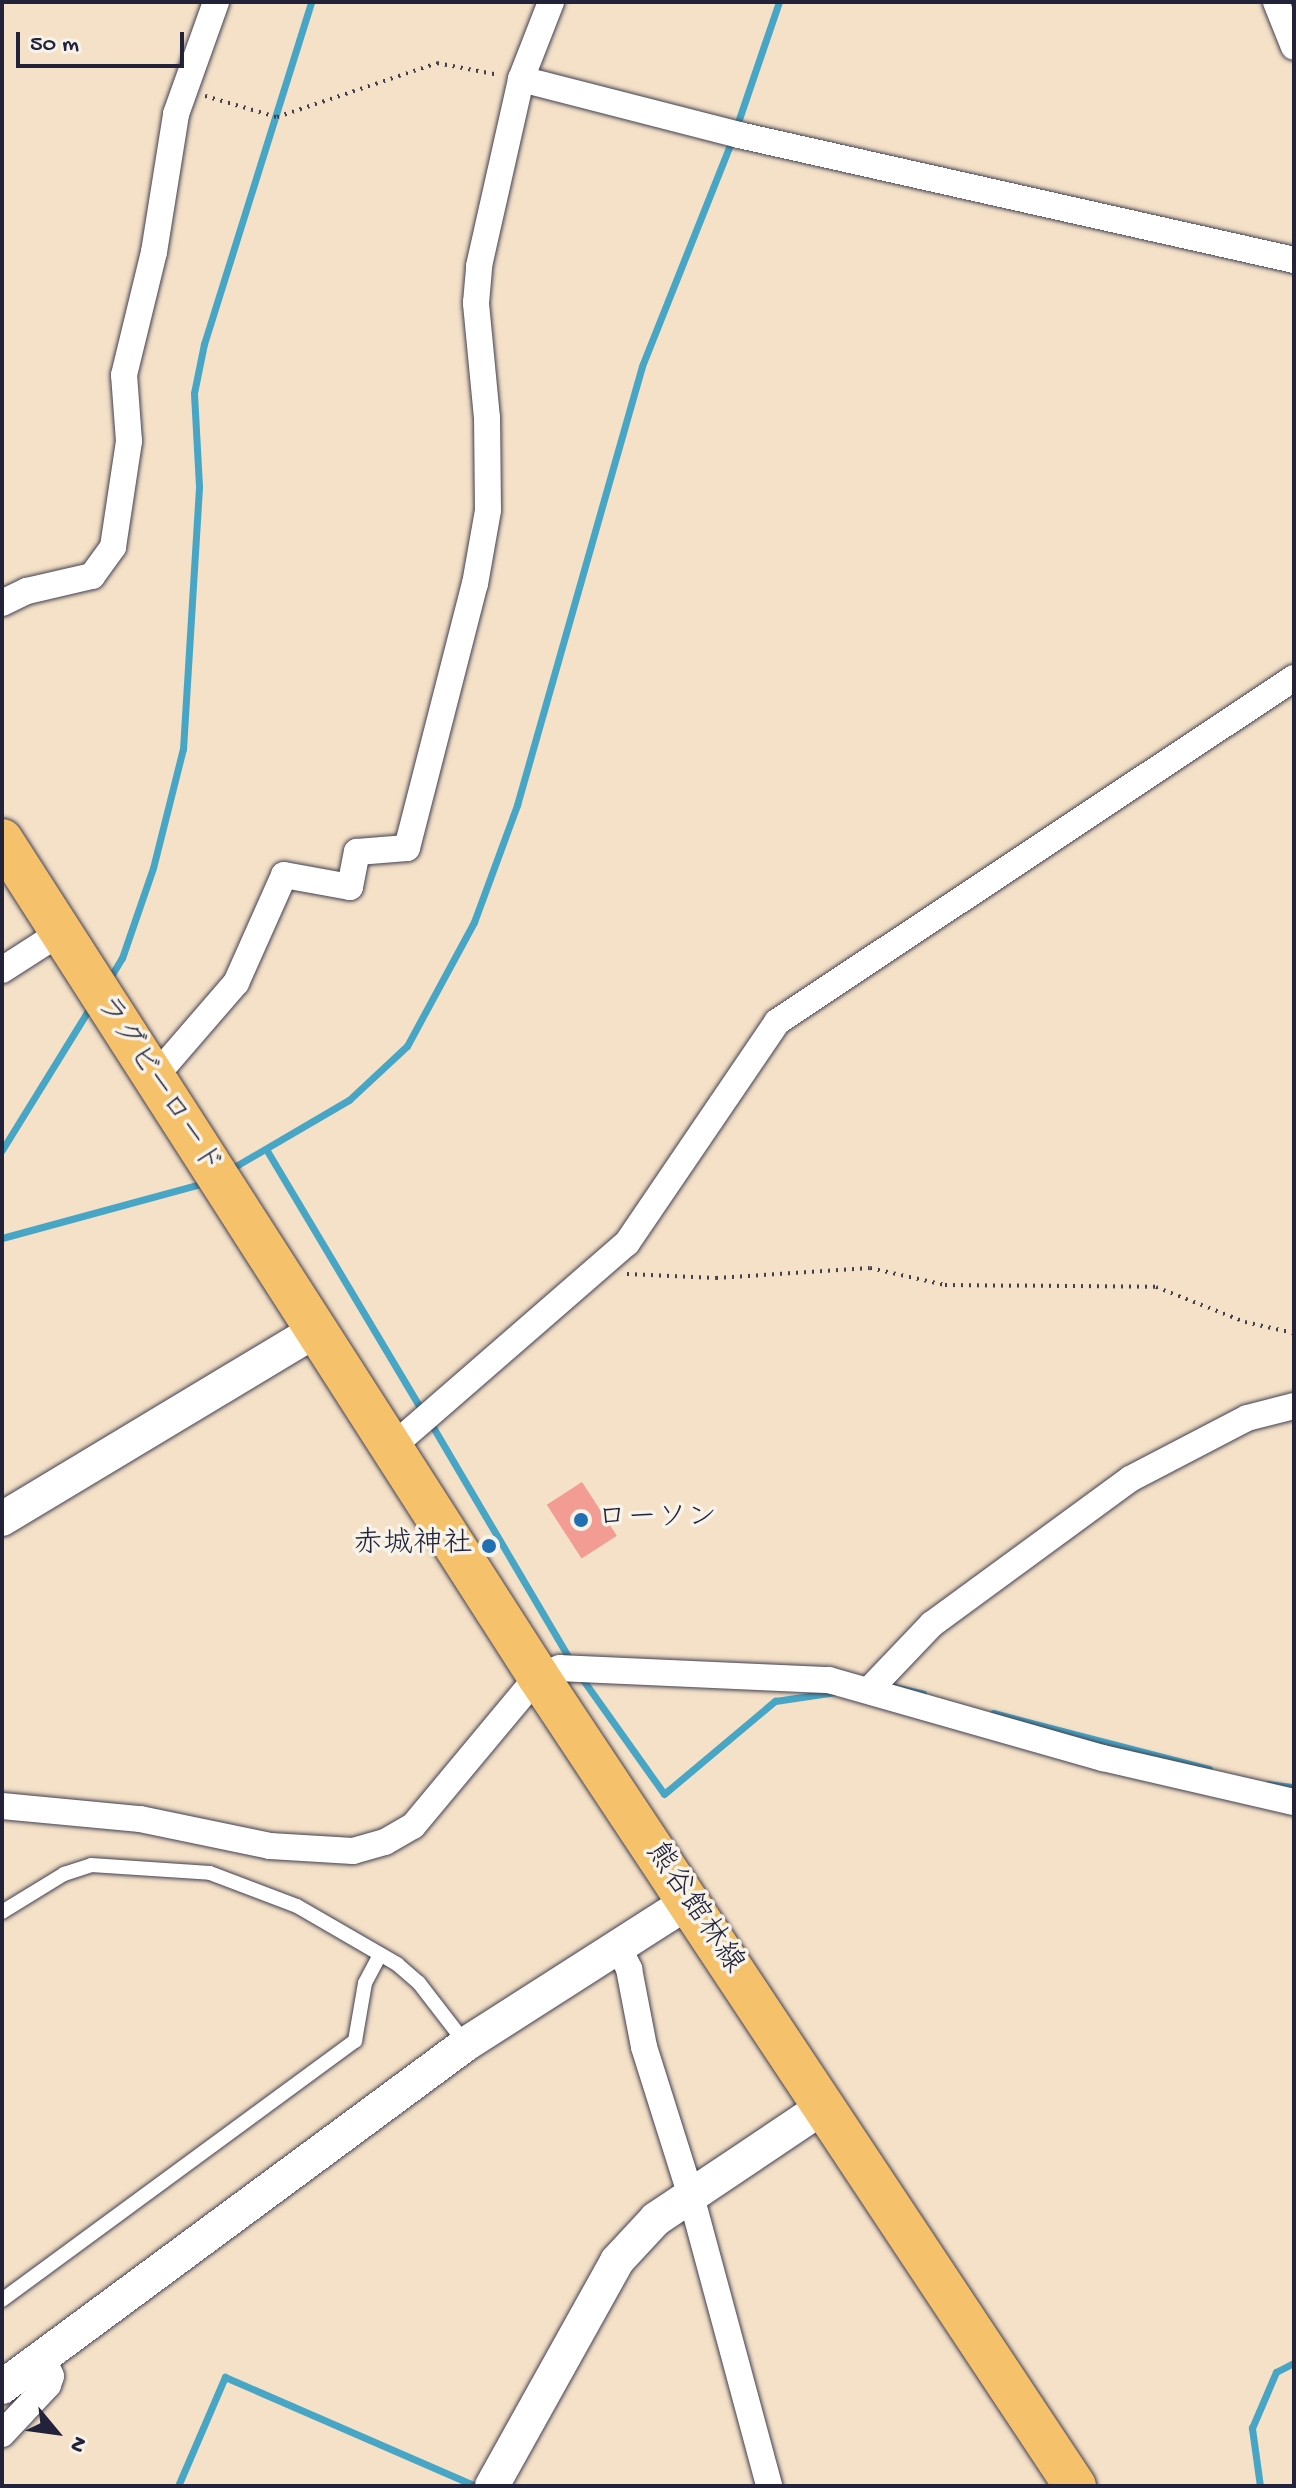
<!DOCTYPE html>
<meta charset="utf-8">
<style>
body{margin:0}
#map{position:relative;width:1296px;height:2488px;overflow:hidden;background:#f4e1c7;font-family:"Gochi Hand","Klee One",sans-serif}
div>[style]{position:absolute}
.stream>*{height:7px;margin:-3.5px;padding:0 3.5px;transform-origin:3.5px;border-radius:3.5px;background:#47a6c6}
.building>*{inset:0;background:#f39c93;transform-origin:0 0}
.path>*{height:4px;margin-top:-2px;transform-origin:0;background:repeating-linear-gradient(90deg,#423f50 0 2px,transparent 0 8px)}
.roads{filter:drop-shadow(0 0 2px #423f50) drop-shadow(0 0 2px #423f50)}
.service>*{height:14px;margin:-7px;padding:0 7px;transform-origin:7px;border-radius:7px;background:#fff}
.minor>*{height:26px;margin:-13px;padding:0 13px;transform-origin:13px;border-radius:13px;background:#fff}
.tertiary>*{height:34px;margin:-17px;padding:0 17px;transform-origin:17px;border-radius:17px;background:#fff}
.primary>*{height:42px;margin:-21px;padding:0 21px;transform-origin:21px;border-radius:21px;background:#f5c16b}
.dots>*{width:22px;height:22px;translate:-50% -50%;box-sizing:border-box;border:4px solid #f7f3e8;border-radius:50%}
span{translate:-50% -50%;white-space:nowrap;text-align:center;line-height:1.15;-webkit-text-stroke:7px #f7f3e8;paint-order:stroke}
.street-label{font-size:30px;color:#22223b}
.poi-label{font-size:30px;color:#22223b}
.left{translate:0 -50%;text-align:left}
.right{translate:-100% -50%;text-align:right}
.frame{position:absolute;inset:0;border:4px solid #22223b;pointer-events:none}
.north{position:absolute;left:16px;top:2392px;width:80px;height:80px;-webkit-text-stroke:6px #f7f3e8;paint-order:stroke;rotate:119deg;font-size:22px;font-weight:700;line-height:32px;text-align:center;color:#22223b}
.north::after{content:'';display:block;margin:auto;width:28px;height:36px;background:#22223b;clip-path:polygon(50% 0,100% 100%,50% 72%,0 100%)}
.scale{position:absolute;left:16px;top:32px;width:168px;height:36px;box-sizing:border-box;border:4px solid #22223b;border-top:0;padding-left:10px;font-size:24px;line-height:28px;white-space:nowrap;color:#22223b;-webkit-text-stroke:6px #f7f3e8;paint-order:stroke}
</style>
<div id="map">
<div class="stream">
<div style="left:736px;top:128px;width:133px;rotate:-71.2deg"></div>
<div style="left:108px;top:981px;width:27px;rotate:-59deg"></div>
<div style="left:122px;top:958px;width:95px;rotate:-71deg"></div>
<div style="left:153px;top:868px;width:123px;rotate:-75.9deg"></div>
<div style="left:183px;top:749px;width:263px;rotate:-86.5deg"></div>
<div style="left:199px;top:486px;width:93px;rotate:-93.1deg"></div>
<div style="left:194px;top:393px;width:50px;rotate:-78.5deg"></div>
<div style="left:204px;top:344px;width:358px;rotate:-72.6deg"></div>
<div style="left:266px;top:1149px;width:306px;rotate:59.2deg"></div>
<div style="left:2px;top:1150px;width:172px;rotate:-58.3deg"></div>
<div style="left:229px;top:1170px;width:139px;rotate:-30.3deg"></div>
<div style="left:349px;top:1100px;width:79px;rotate:-43deg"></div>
<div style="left:407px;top:1046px;width:141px;rotate:-61.6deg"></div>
<div style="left:474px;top:922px;width:125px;rotate:-69.8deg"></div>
<div style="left:517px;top:805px;width:456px;rotate:-74.1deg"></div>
<div style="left:642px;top:366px;width:243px;rotate:-68.3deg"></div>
<div style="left:2px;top:1238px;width:209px;rotate:-15.2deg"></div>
<div style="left:430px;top:1422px;width:280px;rotate:59.5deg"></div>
<div style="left:581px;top:1677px;width:143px;rotate:54.6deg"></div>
<div style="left:664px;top:1794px;width:145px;rotate:-40deg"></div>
<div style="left:775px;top:1701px;width:63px;rotate:-8.3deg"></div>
<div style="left:885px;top:1685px;width:39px;rotate:13deg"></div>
<div style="left:993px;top:1713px;width:223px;rotate:14.5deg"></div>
<div style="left:1268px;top:1784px;width:26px;rotate:7deg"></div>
<div style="left:178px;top:2486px;width:119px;rotate:-66.7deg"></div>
<div style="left:225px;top:2377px;width:274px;rotate:23.5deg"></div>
<div style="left:1260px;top:2486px;width:59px;rotate:-97.9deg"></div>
<div style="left:1252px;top:2428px;width:61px;rotate:-66.8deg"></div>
<div style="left:1276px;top:2372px;width:20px;rotate:-27deg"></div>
</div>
<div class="building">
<div style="left:582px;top:1482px;width:64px;height:42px;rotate:57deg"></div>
</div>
<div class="path">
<div style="left:205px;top:96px;width:75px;rotate:16.3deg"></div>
<div style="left:277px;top:117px;width:169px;rotate:-18.6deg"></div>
<div style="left:437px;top:63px;width:63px;rotate:11deg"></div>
<div style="left:627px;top:1274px;width:89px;rotate:2.6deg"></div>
<div style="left:716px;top:1278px;width:154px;rotate:-3.7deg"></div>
<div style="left:870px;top:1268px;width:77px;rotate:12.8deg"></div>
<div style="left:945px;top:1285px;width:211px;rotate:0.5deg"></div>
<div style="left:1156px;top:1287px;width:96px;rotate:21.5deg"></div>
<div style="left:1245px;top:1322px;width:50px;rotate:12.7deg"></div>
</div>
<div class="roads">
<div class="service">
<div style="left:2px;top:1912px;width:73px;rotate:-31.5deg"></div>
<div style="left:64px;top:1874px;width:28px;rotate:-18deg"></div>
<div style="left:91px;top:1865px;width:119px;rotate:3.8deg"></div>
<div style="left:210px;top:1873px;width:93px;rotate:20.8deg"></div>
<div style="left:297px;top:1906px;width:116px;rotate:30.1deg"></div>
<div style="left:397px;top:1964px;width:29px;rotate:41deg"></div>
<div style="left:419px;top:1983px;width:77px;rotate:52.4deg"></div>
<div style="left:2px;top:2300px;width:438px;rotate:-36.3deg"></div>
<div style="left:355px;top:2041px;width:59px;rotate:-80.2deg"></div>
<div style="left:365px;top:1983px;width:32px;rotate:-62deg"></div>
</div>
<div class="minor">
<div style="left:1276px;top:2px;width:48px;rotate:68.2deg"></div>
<div style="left:521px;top:79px;width:225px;rotate:14.4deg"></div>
<div style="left:739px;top:135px;width:569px;rotate:12.69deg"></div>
<div style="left:2px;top:603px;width:28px;rotate:-26deg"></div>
<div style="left:27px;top:591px;width:67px;rotate:-13deg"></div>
<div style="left:92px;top:576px;width:36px;rotate:-54deg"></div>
<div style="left:113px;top:547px;width:107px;rotate:-81.4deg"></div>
<div style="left:129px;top:441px;width:66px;rotate:-94.3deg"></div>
<div style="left:124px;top:375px;width:127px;rotate:-76.3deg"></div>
<div style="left:154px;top:252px;width:140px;rotate:-80.9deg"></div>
<div style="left:176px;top:114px;width:119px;rotate:-70.3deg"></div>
<div style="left:2px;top:970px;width:67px;rotate:-32.7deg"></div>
<div style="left:153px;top:1079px;width:127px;rotate:-49.2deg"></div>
<div style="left:236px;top:983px;width:118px;rotate:-66deg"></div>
<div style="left:284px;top:875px;width:67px;rotate:10.3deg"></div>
<div style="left:350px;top:887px;width:36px;rotate:-79deg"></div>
<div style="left:357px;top:852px;width:50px;rotate:-4.6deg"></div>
<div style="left:407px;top:848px;width:273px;rotate:-75.6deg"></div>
<div style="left:475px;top:584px;width:75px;rotate:-80deg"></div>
<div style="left:488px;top:510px;width:92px;rotate:-90.6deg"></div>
<div style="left:487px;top:418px;width:116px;rotate:-95.5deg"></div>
<div style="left:476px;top:303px;width:37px;rotate:-85deg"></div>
<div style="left:479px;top:266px;width:192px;rotate:-77.3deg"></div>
<div style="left:521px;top:79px;width:83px;rotate:-68.7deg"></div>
<div style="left:392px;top:1447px;width:311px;rotate:-41deg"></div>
<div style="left:627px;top:1243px;width:267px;rotate:-55.8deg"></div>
<div style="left:777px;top:1022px;width:621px;rotate:-33.64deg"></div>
<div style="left:869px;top:1690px;width:91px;rotate:-46.3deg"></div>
<div style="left:932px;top:1624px;width:245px;rotate:-36.2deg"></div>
<div style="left:1130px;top:1479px;width:132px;rotate:-27.5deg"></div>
<div style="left:1247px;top:1418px;width:49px;rotate:-14.3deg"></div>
<div style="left:2px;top:1806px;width:139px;rotate:5.4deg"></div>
<div style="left:140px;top:1819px;width:133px;rotate:11.7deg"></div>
<div style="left:270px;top:1846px;width:83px;rotate:3.4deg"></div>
<div style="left:353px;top:1851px;width:33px;rotate:-16deg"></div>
<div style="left:385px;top:1842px;width:32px;rotate:-30deg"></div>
<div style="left:413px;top:1826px;width:195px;rotate:-50.2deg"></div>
<div style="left:538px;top:1676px;width:23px;rotate:-20deg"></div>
<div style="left:560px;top:1668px;width:269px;rotate:2.6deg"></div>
<div style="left:829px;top:1680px;width:285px;rotate:15.9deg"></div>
<div style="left:1103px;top:1758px;width:196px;rotate:13deg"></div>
<div style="left:618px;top:1947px;width:25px;rotate:63deg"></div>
<div style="left:629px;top:1969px;width:79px;rotate:79.1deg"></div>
<div style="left:644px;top:2047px;width:156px;rotate:72.5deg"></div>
<div style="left:691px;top:2196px;width:300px;rotate:74.9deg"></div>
<div style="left:2px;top:2434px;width:67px;rotate:-46.8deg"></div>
<div style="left:48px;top:2385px;width:9px;rotate:-72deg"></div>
<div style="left:51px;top:2376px;width:21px;rotate:-115deg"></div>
</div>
<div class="tertiary">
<div style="left:2px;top:1519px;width:366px;rotate:-31deg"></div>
<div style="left:2px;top:2387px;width:577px;rotate:-36.47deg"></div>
<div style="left:466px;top:2044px;width:264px;rotate:-32.6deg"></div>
<div style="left:492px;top:2486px;width:257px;rotate:-60.9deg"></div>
<div style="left:617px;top:2261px;width:57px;rotate:-47.1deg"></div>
<div style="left:656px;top:2219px;width:205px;rotate:-33.8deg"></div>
</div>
<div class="primary">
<div style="left:2px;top:840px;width:993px;rotate:57.33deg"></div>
<div style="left:538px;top:1676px;width:972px;rotate:56.46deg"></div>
</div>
</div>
<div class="dots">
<div style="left:581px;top:1520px;background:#1f6fb2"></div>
<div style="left:489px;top:1546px;background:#1f6fb2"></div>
</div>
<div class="street-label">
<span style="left:157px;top:1086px;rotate:57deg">ラグビーロード</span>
<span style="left:693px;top:1909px;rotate:56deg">熊谷館林線</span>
</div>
<div class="poi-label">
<span class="left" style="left:597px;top:1520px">ローソン</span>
<span class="right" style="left:473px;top:1546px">赤城神社</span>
</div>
<div class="frame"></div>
<div class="north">N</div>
<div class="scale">50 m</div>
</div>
